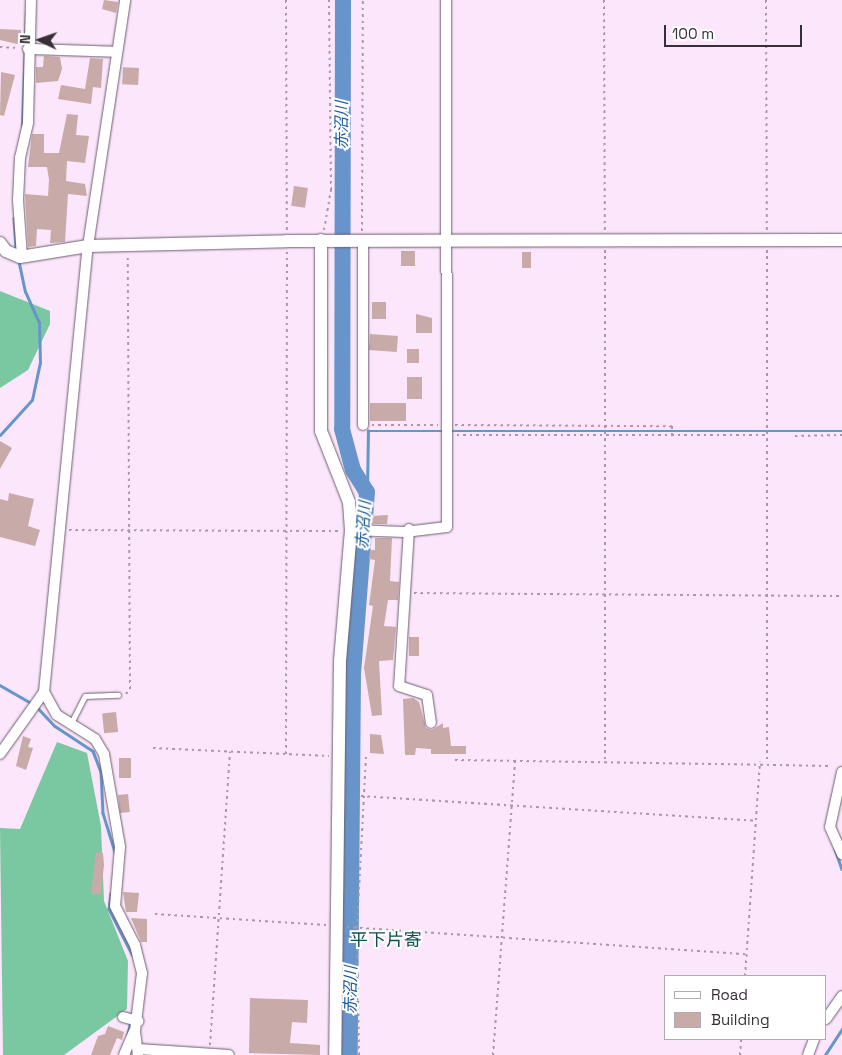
<!DOCTYPE html>
<meta charset="utf-8">
<style>
body{margin:0}
#map{position:relative;width:842px;height:1055px;overflow:hidden;background:#fbe6fb;font-family:"Space Grotesk","Noto Sans JP",sans-serif}
div>[style]{position:absolute}
.forest>*{inset:0;background:#7ac8a2}
.stream>*{height:2.5px;margin:-1.25px;padding:0 1.25px;transform-origin:1.25px;border-radius:1.25px;background:#6795cb}
.river>*{height:16px;margin:-8px;padding:0 8px;transform-origin:8px;border-radius:8px;background:#6795cb}
.building>*{inset:0;background:#c8aaa8;transform-origin:0 0}
.path>*{height:2px;margin-top:-1px;transform-origin:0;background:repeating-linear-gradient(90deg,#a898a8 0 2.5px,transparent 0 6.5px)}
.roads{filter:drop-shadow(0 0 1px #6e5c6e) drop-shadow(0 0 1px #6e5c6e)}
.service>*{height:5px;margin:-2.5px;padding:0 2.5px;transform-origin:2.5px;border-radius:2.5px;background:#fff}
.minor>*{height:10px;margin:-5px;padding:0 5px;transform-origin:5px;border-radius:5px;background:#fff}
.tertiary>*{height:12px;margin:-6px;padding:0 6px;transform-origin:6px;border-radius:6px;background:#fff}
span{translate:-50% -50%;white-space:nowrap;text-align:center;line-height:1.15;-webkit-text-stroke:4px #fff;paint-order:stroke}
.water-label{font-size:16px;color:#18589b;font-style:italic}
.quarter-label{font-size:18px;color:#0f4e50}
.legend{position:absolute;left:664px;top:975px;width:162px;height:65px;box-sizing:border-box;background:#fff;border:1px solid #afacaf;margin:0;padding:6px 9px;list-style:none;font-size:15px;color:#372f37}
.legend li{display:flex;align-items:center;gap:10px;height:25px}
.legend b{width:25px;border:1px solid #afacaf}
.north{position:absolute;left:15px;top:15px;width:50px;height:50px;-webkit-text-stroke:4px #fff;paint-order:stroke;rotate:273deg;font-size:14px;font-weight:700;line-height:20px;text-align:center;color:#372f37}
.north::after{content:'';display:block;margin:auto;width:18px;height:22px;background:#372f37;clip-path:polygon(50% 0,100% 100%,50% 72%,0 100%)}
.scale{position:absolute;left:664px;top:25px;width:138px;height:22px;box-sizing:border-box;border:2px solid #372f37;border-top:0;padding-left:6px;font-size:15px;line-height:18px;white-space:nowrap;color:#372f37;-webkit-text-stroke:4px #fff;paint-order:stroke}
</style>
<div id="map">
<div class="forest">
<div style="clip-path:polygon(0 291px,50px 311px,50px 324px,28px 370px,0 388px)"></div>
<div style="clip-path:polygon(57px 742px,87px 753px,101px 826px,104px 901px,128px 961px,127px 1009px,64px 1055px,3px 1055px,0 828px,20px 829px)"></div>
</div>
<div class="stream">
<div style="left:22px;top:126px;width:115px;rotate:-88deg"></div>
<div style="left:14px;top:218px;width:32px;rotate:86deg"></div>
<div style="left:449px;top:431px;width:393px"></div>
<div style="left:0;top:435px;width:47px;rotate:-47.6deg"></div>
<div style="left:32px;top:400px;width:38px;rotate:-78deg"></div>
<div style="left:40px;top:363px;width:40px;rotate:-91.4deg"></div>
<div style="left:39px;top:323px;width:34px;rotate:-114deg"></div>
<div style="left:25px;top:292px;width:33px;rotate:-102deg"></div>
<div style="left:367px;top:492px;width:61px;rotate:-89.1deg"></div>
<div style="left:368px;top:431px;width:75px"></div>
<div style="left:0;top:685px;width:38px;rotate:30deg"></div>
<div style="left:37px;top:707px;width:26px;rotate:47deg"></div>
<div style="left:55px;top:726px;width:45px;rotate:33.3deg"></div>
<div style="left:93px;top:751px;width:22px;rotate:69deg"></div>
<div style="left:101px;top:772px;width:41px;rotate:87.2deg"></div>
<div style="left:103px;top:813px;width:41px;rotate:72.9deg"></div>
<div style="left:835px;top:849px;width:21px;rotate:71deg"></div>
<div style="left:111px;top:893px;width:16px;rotate:97deg"></div>
<div style="left:109px;top:909px;width:51px;rotate:62.9deg"></div>
<div style="left:127px;top:1037px;width:14px;rotate:-78deg"></div>
<div style="left:825px;top:1055px;width:31px;rotate:-57deg"></div>
</div>
<div class="river">
<div style="left:343px;top:0;width:429px;rotate:90.1deg"></div>
<div style="left:342px;top:429px;width:42px;rotate:75deg"></div>
<div style="left:353px;top:470px;width:26px;rotate:58deg"></div>
<div style="left:367px;top:492px;width:185px;rotate:94.4deg"></div>
<div style="left:353px;top:676px;width:379px;rotate:90.5deg"></div>
</div>
<div class="building">
<div style="clip-path:polygon(104px 0,118px 2px,116px 13px,102px 9px)"></div>
<div style="clip-path:polygon(0 29px,21px 30px,21px 45px,0 40px)"></div>
<div style="clip-path:polygon(44px 56px,60px 57px,62px 69px,58px 81px,36px 83px,36px 67px,43px 67px)"></div>
<div style="clip-path:polygon(90px 58px,103px 59px,101px 88px,93px 87px,91px 104px,58px 99px,61px 85px,85px 89px)"></div>
<div style="left:139px;top:68px;width:17px;height:16px;rotate:93deg"></div>
<div style="clip-path:polygon(1px 72px,15px 75px,4px 116px,0 115px)"></div>
<div style="clip-path:polygon(67px 114px,78px 115px,76px 135px,89px 136px,85px 163px,67px 161px,66px 181px,85px 184px,87px 196px,68px 194px,65px 242px,50px 243px,51px 230px,37px 229px,36px 246px,28px 247px,25px 194px,48px 196px,49px 180px,47px 167px,28px 167px,32px 134px,44px 134px,44px 153px,59px 153px)"></div>
<div style="left:294px;top:186px;width:14px;height:20px;rotate:8deg"></div>
<div style="left:401px;top:251px;width:14px;height:15px"></div>
<div style="left:522px;top:252px;width:9px;height:16px"></div>
<div style="left:372px;top:302px;width:14px;height:17px"></div>
<div style="clip-path:polygon(416px 314px,432px 318px,432px 333px,416px 333px)"></div>
<div style="left:370px;top:334px;width:28px;height:16px;rotate:4deg"></div>
<div style="left:407px;top:349px;width:12px;height:14px"></div>
<div style="left:407px;top:377px;width:15px;height:22px"></div>
<div style="left:370px;top:403px;width:36px;height:18px"></div>
<div style="clip-path:polygon(0 441px,12px 448px,0 469px)"></div>
<div style="clip-path:polygon(9px 493px,34px 499px,28px 526px,40px 530px,35px 546px,0 537px,0 499px,8px 501px)"></div>
<div style="clip-path:polygon(388px 515px,387px 524px,371px 524px,371px 516px)"></div>
<div style="clip-path:polygon(375px 538px,392px 538px,390px 581px,399px 582px,398px 600px,388px 600px,384px 626px,396px 627px,393px 660px,379px 661px,382px 715px,372px 716px,364px 668px,373px 606px,369px 605px,375px 560px,369px 559px,370px 550px,375px 550px)"></div>
<div style="left:409px;top:637px;width:10px;height:19px"></div>
<div style="clip-path:polygon(413px 698px,419px 702px,426px 728px,432px 730px,443px 723px,443px 728px,449px 727px,451px 746px,466px 746px,466px 754px,431px 754px,431px 749px,416px 748px,415px 755px,405px 755px,403px 699px)"></div>
<div style="left:116px;top:712px;width:20px;height:14px;rotate:84deg"></div>
<div style="clip-path:polygon(370px 734px,381px 735px,384px 754px,370px 753px)"></div>
<div style="clip-path:polygon(23px 736px,31px 739px,28px 747px,33px 748px,26px 770px,16px 766px)"></div>
<div style="left:119px;top:758px;width:12px;height:20px"></div>
<div style="left:128px;top:794px;width:18px;height:10px;rotate:84deg"></div>
<div style="clip-path:polygon(96px 852px,103px 853px,104px 865px,101px 894px,91px 894px)"></div>
<div style="clip-path:polygon(123px 892px,139px 893px,137px 912px,126px 912px)"></div>
<div style="clip-path:polygon(131px 918px,147px 919px,147px 942px,141px 942px)"></div>
<div style="clip-path:polygon(250px 998px,308px 1000px,307px 1023px,292px 1022px,290px 1043px,320px 1045px,320px 1055px,249px 1053px)"></div>
<div style="clip-path:polygon(108px 1026px,124px 1032px,122px 1040px,117px 1038px,110px 1055px,91px 1055px,98px 1036px,105px 1034px)"></div>
</div>
<div class="path">
<div style="left:286px;top:0;width:230px;rotate:89.8deg"></div>
<div style="left:604px;top:0;width:230px;rotate:89.8deg"></div>
<div style="left:766px;top:0;width:230px;rotate:89.8deg"></div>
<div style="left:0;top:47px;width:18px;rotate:3deg"></div>
<div style="left:324px;top:230px;width:41px;rotate:-80.1deg"></div>
<div style="left:331px;top:190px;width:190px;rotate:-90.6deg"></div>
<div style="left:362px;top:231px;width:231px;rotate:-89.8deg"></div>
<div style="left:605px;top:250px;width:512px;rotate:90deg"></div>
<div style="left:767px;top:250px;width:513px;rotate:90deg"></div>
<div style="left:372px;top:425px;width:66px"></div>
<div style="left:455px;top:425px;width:217px;rotate:0.3deg"></div>
<div style="left:672px;top:426px;width:9px;rotate:90deg"></div>
<div style="left:457px;top:435px;width:310px"></div>
<div style="left:795px;top:436px;width:47px;rotate:-1.2deg"></div>
<div style="left:69px;top:530px;width:272px;rotate:0.2deg"></div>
<div style="left:414px;top:593px;width:428px;rotate:0.4deg"></div>
<div style="left:126px;top:694px;width:6px;rotate:-51deg"></div>
<div style="left:130px;top:689px;width:433px;rotate:-90.3deg"></div>
<div style="left:153px;top:748px;width:176px;rotate:2.6deg"></div>
<div style="left:286px;top:754px;width:502px;rotate:-89.89deg"></div>
<div style="left:455px;top:760px;width:375px;rotate:0.9deg"></div>
<div style="left:361px;top:796px;width:396px;rotate:3.6deg"></div>
<div style="left:155px;top:914px;width:172px;rotate:3.7deg"></div>
<div style="left:347px;top:927px;width:400px;rotate:3.9deg"></div>
<div style="left:745px;top:976px;width:215px;rotate:-86deg"></div>
<div style="left:210px;top:1045px;width:294px;rotate:-86.1deg"></div>
<div style="left:359px;top:1055px;width:127px;rotate:-90.9deg"></div>
<div style="left:357px;top:928px;width:172px;rotate:-87deg"></div>
<div style="left:493px;top:1055px;width:295px;rotate:-85.7deg"></div>
<div style="left:740px;top:1055px;width:16px;rotate:-86deg"></div>
</div>
<div class="roads">
<div class="service">
<div style="left:71px;top:723px;width:30px;rotate:-63deg"></div>
<div style="left:85px;top:696px;width:33px;rotate:-2deg"></div>
</div>
<div class="minor">
<div style="left:28px;top:49px;width:89px;rotate:1.9deg"></div>
<div style="left:22px;top:257px;width:57px;rotate:-94deg"></div>
<div style="left:18px;top:200px;width:42px;rotate:-87.3deg"></div>
<div style="left:20px;top:158px;width:37px;rotate:-77deg"></div>
<div style="left:28px;top:122px;width:122px;rotate:-88.6deg"></div>
<div style="left:363px;top:425px;width:184px;rotate:-90deg"></div>
<div style="left:409px;top:529px;width:157px;rotate:93.6deg"></div>
<div style="left:399px;top:686px;width:29px;rotate:18deg"></div>
<div style="left:427px;top:695px;width:28px;rotate:82deg"></div>
<div style="left:351px;top:530px;width:54px;rotate:2.1deg"></div>
<div style="left:405px;top:532px;width:42px;rotate:-6.8deg"></div>
<div style="left:447px;top:527px;width:527px;rotate:-90.11deg"></div>
<div style="left:44px;top:692px;width:26px;rotate:61deg"></div>
<div style="left:57px;top:715px;width:45px;rotate:32.3deg"></div>
<div style="left:95px;top:739px;width:17px;rotate:59deg"></div>
<div style="left:104px;top:754px;width:94px;rotate:80.2deg"></div>
<div style="left:120px;top:847px;width:59px;rotate:94.8deg"></div>
<div style="left:115px;top:906px;width:44px;rotate:62.9deg"></div>
<div style="left:135px;top:945px;width:29px;rotate:76deg"></div>
<div style="left:142px;top:973px;width:58px;rotate:96.9deg"></div>
<div style="left:135px;top:1031px;width:24px;rotate:83deg"></div>
<div style="left:0;top:754px;width:76px;rotate:-54.6deg"></div>
<div style="left:44px;top:692px;width:448px;rotate:-84.4deg"></div>
<div style="left:88px;top:246px;width:249px;rotate:-81.4deg"></div>
<div style="left:842px;top:772px;width:56px;rotate:102.3deg"></div>
<div style="left:830px;top:827px;width:30px;rotate:66deg"></div>
<div style="left:123px;top:1017px;width:16px;rotate:15deg"></div>
<div style="left:826px;top:1019px;width:28px;rotate:-55deg"></div>
<div style="left:138px;top:1049px;width:91px;rotate:3.8deg"></div>
<div style="left:124px;top:1055px;width:25px;rotate:-67deg"></div>
<div style="left:808px;top:1055px;width:17px;rotate:-69deg"></div>
</div>
<div class="tertiary">
<div style="left:321px;top:240px;width:191px;rotate:90deg"></div>
<div style="left:321px;top:431px;width:76px;rotate:68.5deg"></div>
<div style="left:349px;top:502px;width:28px;rotate:86deg"></div>
<div style="left:351px;top:530px;width:130px;rotate:94.8deg"></div>
<div style="left:340px;top:660px;width:395px;rotate:90.7deg"></div>
<div style="left:0;top:243px;width:10px;rotate:53deg"></div>
<div style="left:6px;top:251px;width:15px;rotate:23deg"></div>
<div style="left:20px;top:257px;width:69px;rotate:-9.2deg"></div>
<div style="left:88px;top:246px;width:199px;rotate:-1.4deg"></div>
<div style="left:287px;top:241px;width:555px;rotate:-0.1deg"></div>
</div>
</div>
<div class="water-label">
<span style="left:342px;top:125px;rotate:-90deg">赤沼川</span>
<span style="left:364px;top:525px;rotate:-86deg">赤沼川</span>
<span style="left:351px;top:990px;rotate:-89deg">赤沼川</span>
</div>
<div class="quarter-label">
<span style="left:386px;top:940px">平下片寄</span>
</div>
<ul class="legend">
<li><b style="height:6px;background:#fff"></b>Road</li>
<li><b style="height:14px;background:#c8aaa8"></b>Building</li>
</ul>
<div class="north">N</div>
<div class="scale">100 m</div>
</div>
